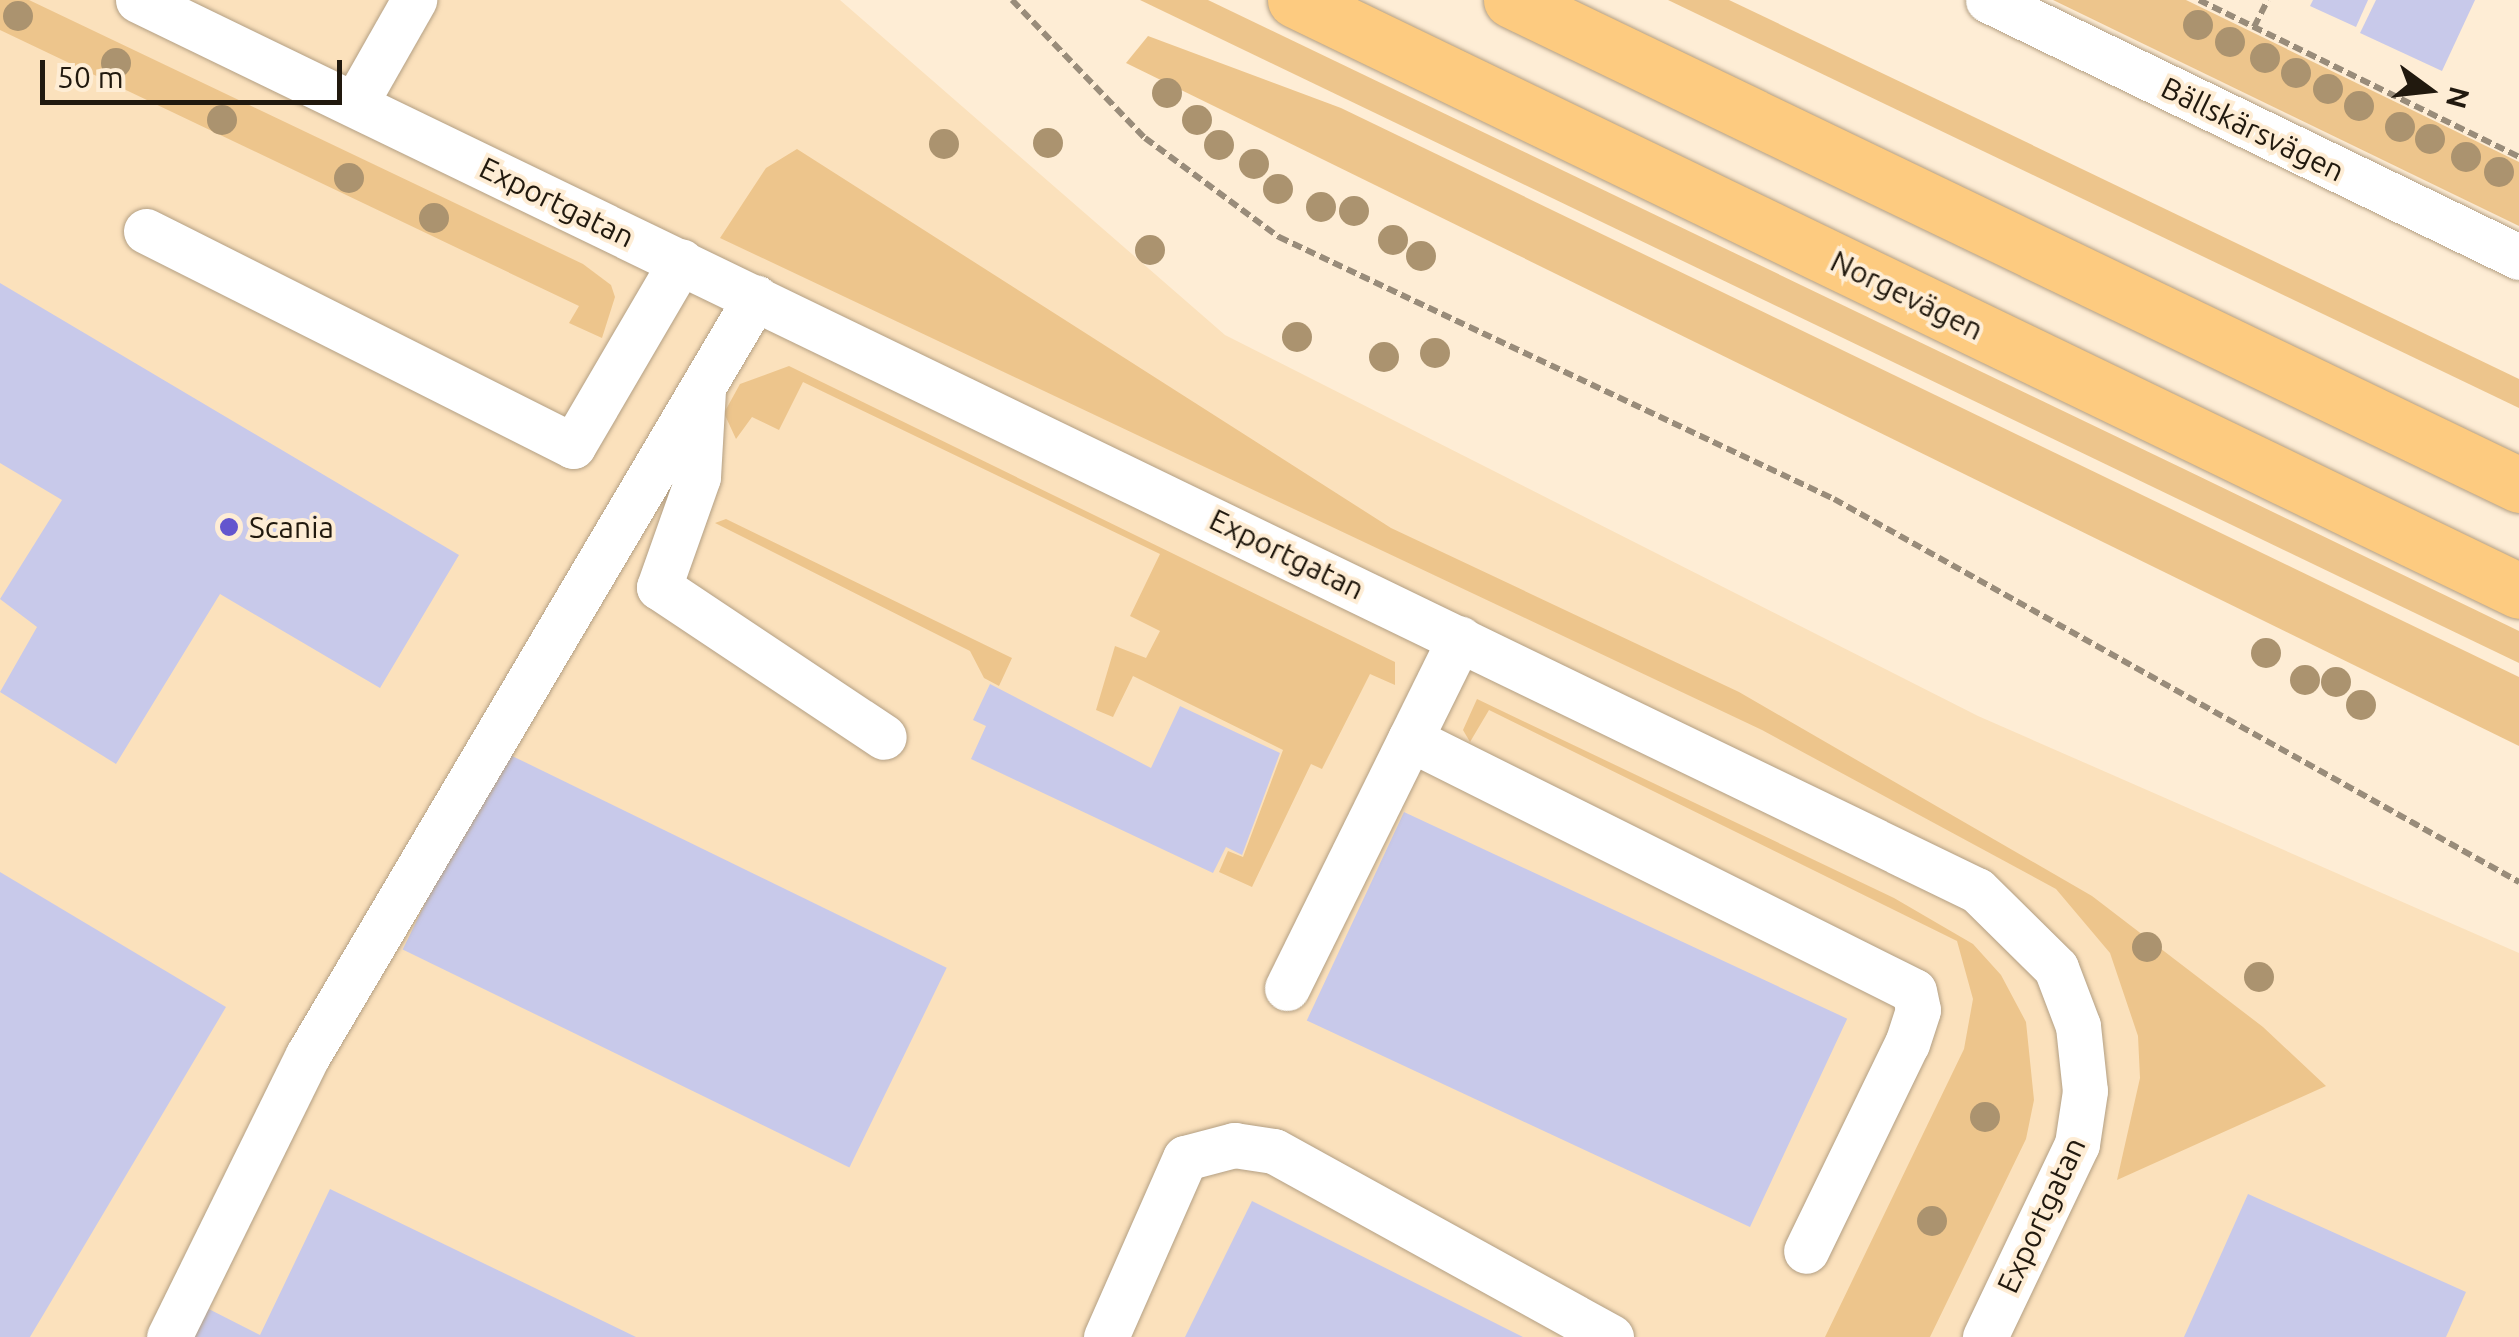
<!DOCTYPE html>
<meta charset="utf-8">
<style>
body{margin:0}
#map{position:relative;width:2519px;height:1337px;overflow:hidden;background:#feedd5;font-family:Ubuntu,sans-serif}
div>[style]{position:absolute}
.built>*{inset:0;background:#fbe1bc}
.green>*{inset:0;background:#edc58c}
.building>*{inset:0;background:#c8c9ea;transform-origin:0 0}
.path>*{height:6px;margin-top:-3px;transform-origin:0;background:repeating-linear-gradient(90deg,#998c7a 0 10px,transparent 0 15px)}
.roads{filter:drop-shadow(0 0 2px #b39f83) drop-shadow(0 0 2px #b39f83)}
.minor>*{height:45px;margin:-22.5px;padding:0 22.5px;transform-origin:22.5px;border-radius:22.5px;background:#fff}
.highway>*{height:55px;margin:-27.5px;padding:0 27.5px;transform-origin:27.5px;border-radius:27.5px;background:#fdcb80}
.trees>*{width:30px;height:30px;margin:-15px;border-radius:50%;background:#ab936f}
.dots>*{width:28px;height:28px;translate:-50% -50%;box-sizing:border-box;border:5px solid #feedd5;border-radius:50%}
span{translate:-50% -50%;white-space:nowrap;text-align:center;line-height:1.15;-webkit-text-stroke:8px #feedd5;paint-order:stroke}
.street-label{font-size:30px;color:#21190e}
.poi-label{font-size:30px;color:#21190e}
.left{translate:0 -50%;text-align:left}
.north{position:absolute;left:2379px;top:40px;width:100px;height:100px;-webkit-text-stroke:8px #feedd5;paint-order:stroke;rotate:105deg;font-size:28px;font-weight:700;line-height:40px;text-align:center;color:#21190e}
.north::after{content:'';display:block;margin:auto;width:35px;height:45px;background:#21190e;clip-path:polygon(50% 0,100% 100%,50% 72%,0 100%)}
.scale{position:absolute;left:40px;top:60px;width:302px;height:45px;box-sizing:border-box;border:5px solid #21190e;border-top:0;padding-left:12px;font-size:30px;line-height:35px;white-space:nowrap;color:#21190e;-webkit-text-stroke:8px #feedd5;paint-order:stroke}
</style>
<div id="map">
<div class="built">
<div style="clip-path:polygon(0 0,840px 0,1225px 335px,1978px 716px,2519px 953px,2519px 1337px,0 1337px)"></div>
</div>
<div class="green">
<div style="clip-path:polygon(0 0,29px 0,583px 264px,611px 285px,615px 297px,602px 338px,569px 323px,579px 306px,0 30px)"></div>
<div style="clip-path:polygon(1140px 0,1208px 0,2184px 469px,2519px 631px,2519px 663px)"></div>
<div style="clip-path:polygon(1668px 0,1729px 0,1974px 117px,2519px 379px,2519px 408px)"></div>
<div style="clip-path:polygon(2053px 0,2186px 0,2519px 162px,2519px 226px)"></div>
<div style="clip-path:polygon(1148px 36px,1341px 108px,2519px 677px,2519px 746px,1126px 63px)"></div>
<div style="clip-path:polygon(797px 149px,1391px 528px,1739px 692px,2092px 896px,2263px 1027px,2326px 1086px,2117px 1180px,2140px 1078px,2138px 1036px,2110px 953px,2056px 889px,1762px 730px,720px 238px,766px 168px)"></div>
<div style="clip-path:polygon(789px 366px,1395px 662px,1395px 685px,1370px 674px,1322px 769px,1311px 764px,1252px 887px,1219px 872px,1228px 851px,1243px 857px,1283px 750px,1133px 676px,1113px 717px,1096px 710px,1115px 646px,1146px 658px,1160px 631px,1130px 616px,1160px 554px,803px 382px,779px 430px,752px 417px,736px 439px,724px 413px,740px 384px)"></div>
<div style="clip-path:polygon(726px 519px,1012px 658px,999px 686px,984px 678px,970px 651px,715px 523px)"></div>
<div style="clip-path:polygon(1477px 699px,1894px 898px,1973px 944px,2001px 975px,2026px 1022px,2034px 1100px,2026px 1139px,1930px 1337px,1825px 1337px,1964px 1049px,1973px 999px,1957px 941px,1489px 710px,1470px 742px,1463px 730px)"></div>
</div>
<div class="building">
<div style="clip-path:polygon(2313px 0,2368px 0,2356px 27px,2310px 6px)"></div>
<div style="clip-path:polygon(2376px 0,2475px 0,2442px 71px,2360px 33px)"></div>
<div style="clip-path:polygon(0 283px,459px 555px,380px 688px,220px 594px,116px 764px,0 692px,37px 627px,0 599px,62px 500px,0 463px)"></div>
<div style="clip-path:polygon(990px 684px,1151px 768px,1180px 706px,1280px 753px,1242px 855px,1226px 847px,1213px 873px,971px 759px,986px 726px,973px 720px)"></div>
<div style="left:500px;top:750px;width:497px;height:222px;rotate:26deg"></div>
<div style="left:1404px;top:812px;width:489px;height:230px;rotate:25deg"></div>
<div style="clip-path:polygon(0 872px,226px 1007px,30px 1337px,0 1337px)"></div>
<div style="clip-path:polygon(330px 1189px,636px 1337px,177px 1337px,195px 1302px,260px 1335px)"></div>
<div style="clip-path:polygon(2248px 1194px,2466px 1292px,2446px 1337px,2184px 1337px)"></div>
<div style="clip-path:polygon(1252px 1201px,1523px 1337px,1185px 1337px)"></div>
</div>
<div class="path">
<div style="left:1012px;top:0;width:192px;rotate:46.1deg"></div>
<div style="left:1145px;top:138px;width:167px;rotate:36.5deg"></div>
<div style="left:1279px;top:237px;width:614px;rotate:25.27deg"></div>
<div style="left:1834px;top:499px;width:785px;rotate:29.21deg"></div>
<div style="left:2199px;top:0;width:356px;rotate:26.1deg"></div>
<div style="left:2254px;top:27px;width:30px;rotate:-63deg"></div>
</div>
<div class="roads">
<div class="minor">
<div style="left:138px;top:0;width:2043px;rotate:25.83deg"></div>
<div style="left:1977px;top:890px;width:111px;rotate:44.6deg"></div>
<div style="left:2056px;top:968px;width:62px;rotate:69.2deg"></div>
<div style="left:2078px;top:1026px;width:65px;rotate:83.9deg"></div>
<div style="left:2085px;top:1091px;width:54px;rotate:98.6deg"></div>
<div style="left:2077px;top:1144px;width:214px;rotate:115.5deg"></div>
<div style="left:1988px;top:0;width:590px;rotate:25.83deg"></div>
<div style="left:355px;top:104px;width:120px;rotate:-60.4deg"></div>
<div style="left:146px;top:231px;width:478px;rotate:26.7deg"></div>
<div style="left:573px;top:446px;width:214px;rotate:-59.7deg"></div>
<div style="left:703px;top:390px;width:87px;rotate:93.3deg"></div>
<div style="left:698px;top:477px;width:117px;rotate:109.5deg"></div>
<div style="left:659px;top:587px;width:270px;rotate:33.7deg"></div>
<div style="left:1410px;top:739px;width:563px;rotate:26.57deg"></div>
<div style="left:1914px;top:991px;width:19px;rotate:78deg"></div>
<div style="left:1918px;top:1010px;width:35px;rotate:108deg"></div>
<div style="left:1907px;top:1043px;width:231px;rotate:115.9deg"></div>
<div style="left:1287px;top:988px;width:390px;rotate:-63.7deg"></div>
<div style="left:169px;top:1337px;width:314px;rotate:-63.8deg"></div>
<div style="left:308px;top:1055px;width:880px;rotate:-59.42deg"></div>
<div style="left:1106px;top:1337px;width:196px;rotate:-66.2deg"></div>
<div style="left:1185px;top:1158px;width:51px;rotate:-14.9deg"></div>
<div style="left:1234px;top:1145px;width:40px;rotate:8.5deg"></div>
<div style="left:1274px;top:1151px;width:385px;rotate:28.9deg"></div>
</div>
<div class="highway">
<div style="left:1295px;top:0;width:1359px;rotate:25.77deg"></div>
<div style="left:1511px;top:0;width:1119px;rotate:25.69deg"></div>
</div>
</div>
<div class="trees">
<div style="left:18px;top:16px"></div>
<div style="left:2198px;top:25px"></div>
<div style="left:2230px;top:42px"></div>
<div style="left:2265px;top:58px"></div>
<div style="left:116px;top:63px"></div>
<div style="left:2296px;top:73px"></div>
<div style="left:2328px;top:89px"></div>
<div style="left:1167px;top:93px"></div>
<div style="left:2359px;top:106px"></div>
<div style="left:222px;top:120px"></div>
<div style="left:1197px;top:120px"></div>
<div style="left:2400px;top:127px"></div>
<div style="left:2430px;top:139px"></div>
<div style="left:1048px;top:143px"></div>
<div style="left:944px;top:144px"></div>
<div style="left:1219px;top:145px"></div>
<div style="left:2466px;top:157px"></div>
<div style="left:1254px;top:164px"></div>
<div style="left:2499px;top:172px"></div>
<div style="left:349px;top:178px"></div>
<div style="left:1278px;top:189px"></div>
<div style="left:1321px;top:207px"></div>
<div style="left:1354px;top:211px"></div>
<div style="left:434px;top:218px"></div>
<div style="left:1393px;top:240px"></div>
<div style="left:1150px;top:250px"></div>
<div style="left:1421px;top:256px"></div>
<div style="left:1297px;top:337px"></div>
<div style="left:1435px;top:353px"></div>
<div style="left:1384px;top:357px"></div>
<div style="left:2266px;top:653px"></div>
<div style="left:2305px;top:680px"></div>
<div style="left:2336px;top:682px"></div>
<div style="left:2361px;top:705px"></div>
<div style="left:2147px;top:947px"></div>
<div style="left:2259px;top:977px"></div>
<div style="left:1985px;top:1117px"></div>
<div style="left:1932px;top:1221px"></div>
</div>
<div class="dots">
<div style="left:229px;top:527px;background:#6355ce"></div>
</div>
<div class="street-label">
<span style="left:2253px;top:129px;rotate:26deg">Bällskärsvägen</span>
<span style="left:557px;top:202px;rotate:26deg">Exportgatan</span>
<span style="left:1907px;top:295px;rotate:26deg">Norgevägen</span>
<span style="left:1287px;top:554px;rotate:26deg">Exportgatan</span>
<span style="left:2041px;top:1215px;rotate:-65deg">Exportgatan</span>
</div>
<div class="poi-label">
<span class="left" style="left:249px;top:527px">Scania</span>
</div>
<div class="north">N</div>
<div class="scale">50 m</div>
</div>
